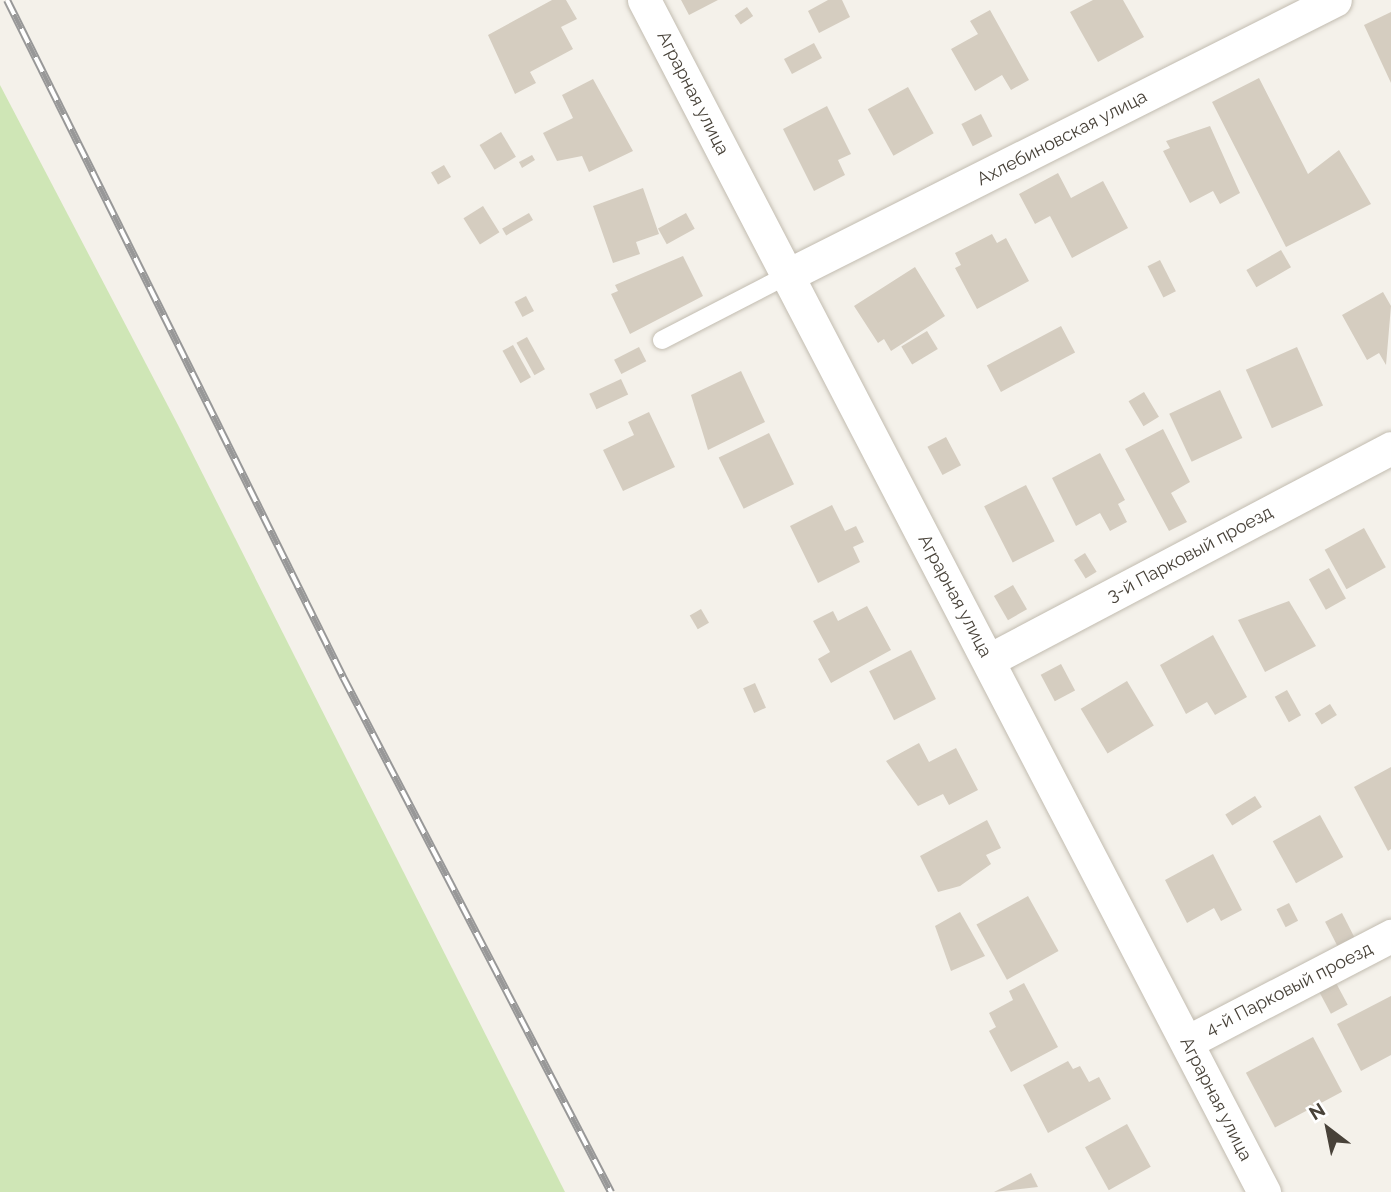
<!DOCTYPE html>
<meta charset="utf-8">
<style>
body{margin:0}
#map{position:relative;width:1391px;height:1192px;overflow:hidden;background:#f4f1ea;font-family:Raleway,sans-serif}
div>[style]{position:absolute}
.green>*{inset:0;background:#cfe6b6}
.building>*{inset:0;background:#d5cdc0;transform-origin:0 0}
.roads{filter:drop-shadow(0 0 2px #c2bcb0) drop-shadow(0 0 2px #c2bcb0)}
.service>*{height:18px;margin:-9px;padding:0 9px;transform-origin:9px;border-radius:9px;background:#fff}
.minor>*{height:33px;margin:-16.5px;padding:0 16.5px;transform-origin:16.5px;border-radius:16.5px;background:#fff}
.rail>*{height:8px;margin-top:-4px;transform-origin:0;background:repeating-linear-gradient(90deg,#fff 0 16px,#989898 0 32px);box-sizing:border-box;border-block:2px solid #989898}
span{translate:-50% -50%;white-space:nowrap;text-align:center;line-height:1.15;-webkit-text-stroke:7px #fff;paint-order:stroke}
.street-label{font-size:18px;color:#484239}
.north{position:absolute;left:1293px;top:1094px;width:70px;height:70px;-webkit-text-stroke:5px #fff;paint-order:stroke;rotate:328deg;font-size:19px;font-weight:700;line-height:28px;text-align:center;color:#484239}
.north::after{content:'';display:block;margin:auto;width:24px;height:32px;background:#484239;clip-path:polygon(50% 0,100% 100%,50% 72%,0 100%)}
</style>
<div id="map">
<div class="green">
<div style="clip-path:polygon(0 85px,178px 425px,565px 1192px,0 1192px)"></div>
</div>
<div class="building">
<div style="clip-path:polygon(552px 0,566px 0,577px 19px,561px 27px,573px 49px,530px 72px,536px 83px,515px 94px,488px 35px)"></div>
<div style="clip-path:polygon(681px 0,718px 0,689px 15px)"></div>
<div style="clip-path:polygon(828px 0,842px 0,850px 17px,819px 33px,808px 11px)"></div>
<div style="clip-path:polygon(1093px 0,1123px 0,1144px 37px,1098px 62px,1070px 12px)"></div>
<div style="left:747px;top:7px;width:11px;height:15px;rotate:56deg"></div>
<div style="clip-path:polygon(990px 10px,1029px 80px,1011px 90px,1002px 75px,975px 91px,951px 49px,978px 34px,970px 21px)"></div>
<div style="clip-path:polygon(1391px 12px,1391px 83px,1364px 25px)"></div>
<div style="left:814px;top:43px;width:17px;height:34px;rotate:62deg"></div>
<div style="clip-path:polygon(1259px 78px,1308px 174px,1339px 150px,1371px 204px,1286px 247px,1212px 102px)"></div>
<div style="clip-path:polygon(593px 79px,633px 151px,589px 172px,582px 156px,557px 161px,543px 133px,573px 118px,562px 95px)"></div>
<div style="left:908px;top:87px;width:53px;height:46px;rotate:61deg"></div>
<div style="clip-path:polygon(827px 106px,851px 154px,838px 160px,845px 175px,814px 191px,783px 129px)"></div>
<div style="left:981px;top:114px;width:25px;height:22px;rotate:63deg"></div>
<div style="clip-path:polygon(1210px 126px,1240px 193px,1220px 204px,1213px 191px,1190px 203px,1163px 151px,1170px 148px,1166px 141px)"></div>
<div style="left:501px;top:132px;width:29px;height:25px;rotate:59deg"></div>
<div style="clip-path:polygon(532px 155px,535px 160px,522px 168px,519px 162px)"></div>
<div style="left:444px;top:165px;width:14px;height:15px;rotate:60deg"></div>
<div style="clip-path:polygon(1058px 173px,1071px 198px,1103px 181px,1128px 228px,1072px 258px,1050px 216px,1035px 224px,1019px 194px)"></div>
<div style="clip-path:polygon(643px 188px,659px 234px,636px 242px,640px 254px,613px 263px,593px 206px)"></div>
<div style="left:483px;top:206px;width:31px;height:23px;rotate:58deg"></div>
<div style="left:529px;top:213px;width:8px;height:31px;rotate:60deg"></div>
<div style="left:686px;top:213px;width:18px;height:32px;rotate:61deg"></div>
<div style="clip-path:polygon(992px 234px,997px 243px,1006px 238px,1029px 281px,977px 309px,955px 268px,961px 265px,955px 253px)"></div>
<div style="left:1281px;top:250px;width:20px;height:40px;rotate:60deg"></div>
<div style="clip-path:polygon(683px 256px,703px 296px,630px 334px,611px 294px,618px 291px,615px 285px)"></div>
<div style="left:1160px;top:260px;width:35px;height:14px;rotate:63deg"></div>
<div style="clip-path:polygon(915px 267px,945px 316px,891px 351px,884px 339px,878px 343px,854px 306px)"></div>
<div style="clip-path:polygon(1383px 292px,1391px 306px,1386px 365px,1379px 353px,1367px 360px,1342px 315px)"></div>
<div style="left:526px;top:296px;width:17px;height:13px;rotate:62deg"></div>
<div style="left:1061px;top:326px;width:30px;height:84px;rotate:62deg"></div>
<div style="left:927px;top:331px;width:21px;height:30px;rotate:59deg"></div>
<div style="left:527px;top:337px;width:37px;height:12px;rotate:61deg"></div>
<div style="left:513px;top:345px;width:37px;height:12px;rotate:61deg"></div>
<div style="left:639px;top:347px;width:16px;height:28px;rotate:63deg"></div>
<div style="left:1297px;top:347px;width:64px;height:56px;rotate:66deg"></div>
<div style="clip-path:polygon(741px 371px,765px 422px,708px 450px,691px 395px)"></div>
<div style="left:621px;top:379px;width:17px;height:35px;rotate:65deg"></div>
<div style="left:1220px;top:390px;width:53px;height:56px;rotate:65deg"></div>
<div style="left:1144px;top:392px;width:29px;height:18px;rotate:59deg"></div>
<div style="clip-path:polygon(649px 412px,675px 467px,623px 491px,603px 450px,634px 435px,628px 422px)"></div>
<div style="clip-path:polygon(1163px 429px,1190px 482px,1171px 493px,1187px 522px,1169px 531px,1125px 449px)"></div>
<div style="left:769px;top:433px;width:57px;height:56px;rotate:64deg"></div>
<div style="left:946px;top:437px;width:32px;height:21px;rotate:62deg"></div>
<div style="clip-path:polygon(1100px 453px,1125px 500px,1118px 504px,1127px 522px,1110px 531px,1100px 513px,1076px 526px,1052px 478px)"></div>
<div style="left:1026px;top:485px;width:63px;height:47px;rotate:63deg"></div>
<div style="clip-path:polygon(832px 505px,845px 531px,856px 526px,864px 542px,853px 547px,860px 562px,818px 583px,790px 526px)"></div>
<div style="left:1364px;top:528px;width:45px;height:45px;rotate:61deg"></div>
<div style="left:1085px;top:553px;width:22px;height:13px;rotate:58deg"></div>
<div style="left:1329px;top:568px;width:35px;height:23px;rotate:61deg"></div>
<div style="left:1013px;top:585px;width:28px;height:22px;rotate:60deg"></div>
<div style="clip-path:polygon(1289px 601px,1316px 646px,1265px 672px,1238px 620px)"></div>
<div style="clip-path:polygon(867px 606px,891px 650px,831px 683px,818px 659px,830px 652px,813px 621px,833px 611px,838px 621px)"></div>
<div style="left:701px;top:609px;width:16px;height:13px;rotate:60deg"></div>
<div style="clip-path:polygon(1213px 635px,1247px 697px,1215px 715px,1207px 702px,1186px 714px,1160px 665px)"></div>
<div style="left:911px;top:650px;width:55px;height:47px;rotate:63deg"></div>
<div style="left:1061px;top:664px;width:30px;height:23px;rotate:62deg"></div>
<div style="left:1127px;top:681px;width:52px;height:54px;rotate:59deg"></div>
<div style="left:755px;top:683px;width:27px;height:13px;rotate:66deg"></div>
<div style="left:1287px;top:690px;width:29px;height:14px;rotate:61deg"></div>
<div style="left:1330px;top:704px;width:13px;height:18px;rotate:58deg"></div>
<div style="clip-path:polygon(919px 743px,929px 762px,956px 748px,978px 790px,949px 805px,943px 794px,918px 806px,886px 761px)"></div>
<div style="clip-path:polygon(1391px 767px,1391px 849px,1388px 851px,1354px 787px)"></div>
<div style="left:1255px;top:796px;width:13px;height:35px;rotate:58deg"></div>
<div style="left:1320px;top:815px;width:48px;height:54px;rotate:61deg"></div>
<div style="clip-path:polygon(987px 820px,1001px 848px,986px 855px,991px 864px,960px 886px,938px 892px,920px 856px)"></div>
<div style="clip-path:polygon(1213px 854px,1242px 910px,1221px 921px,1214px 908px,1187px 923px,1165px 880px)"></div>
<div style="left:1028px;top:896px;width:63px;height:59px;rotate:61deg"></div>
<div style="left:1289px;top:903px;width:20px;height:14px;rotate:63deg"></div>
<div style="clip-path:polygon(960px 912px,985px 956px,951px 971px,935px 926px)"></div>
<div style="left:1342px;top:913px;width:27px;height:19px;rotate:63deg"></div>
<div style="left:1335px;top:981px;width:27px;height:19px;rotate:62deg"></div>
<div style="clip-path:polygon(1024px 983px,1058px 1047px,1011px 1072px,989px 1031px,996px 1027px,989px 1013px,1013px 1000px,1009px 991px)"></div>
<div style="clip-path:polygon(1391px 996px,1391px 1055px,1361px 1071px,1337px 1024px)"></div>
<div style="left:1313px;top:1037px;width:62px;height:76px;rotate:62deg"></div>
<div style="clip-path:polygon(1068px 1061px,1073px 1069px,1080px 1066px,1089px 1082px,1099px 1077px,1111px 1099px,1048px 1133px,1023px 1085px)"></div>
<div style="left:1127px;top:1124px;width:49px;height:48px;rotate:61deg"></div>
<div style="clip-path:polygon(1031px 1173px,1038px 1187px,994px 1192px)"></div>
</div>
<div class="roads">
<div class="service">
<div style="left:662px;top:340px;width:142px;rotate:-27.3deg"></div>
</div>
<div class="minor">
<div style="left:644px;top:0;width:1344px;rotate:62.52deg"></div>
<div style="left:788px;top:275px;width:612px;rotate:-26.69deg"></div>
<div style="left:989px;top:660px;width:454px;rotate:-27.8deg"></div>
<div style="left:1187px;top:1042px;width:230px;rotate:-27.5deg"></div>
</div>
</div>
<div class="rail">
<div style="left:7px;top:0;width:756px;rotate:63.6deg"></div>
<div style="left:343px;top:677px;width:581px;rotate:62.51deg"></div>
</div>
<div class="street-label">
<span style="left:693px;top:93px;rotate:63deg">Аграрная улица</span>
<span style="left:1062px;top:138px;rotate:-27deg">Ахлебиновская улица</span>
<span style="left:1190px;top:554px;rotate:-28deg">3-й Парковый проезд</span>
<span style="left:955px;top:596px;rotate:62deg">Аграрная улица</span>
<span style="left:1289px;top:989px;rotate:-27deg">4-й Парковый проезд</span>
<span style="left:1216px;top:1099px;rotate:63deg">Аграрная улица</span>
</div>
<div class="north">N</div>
</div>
